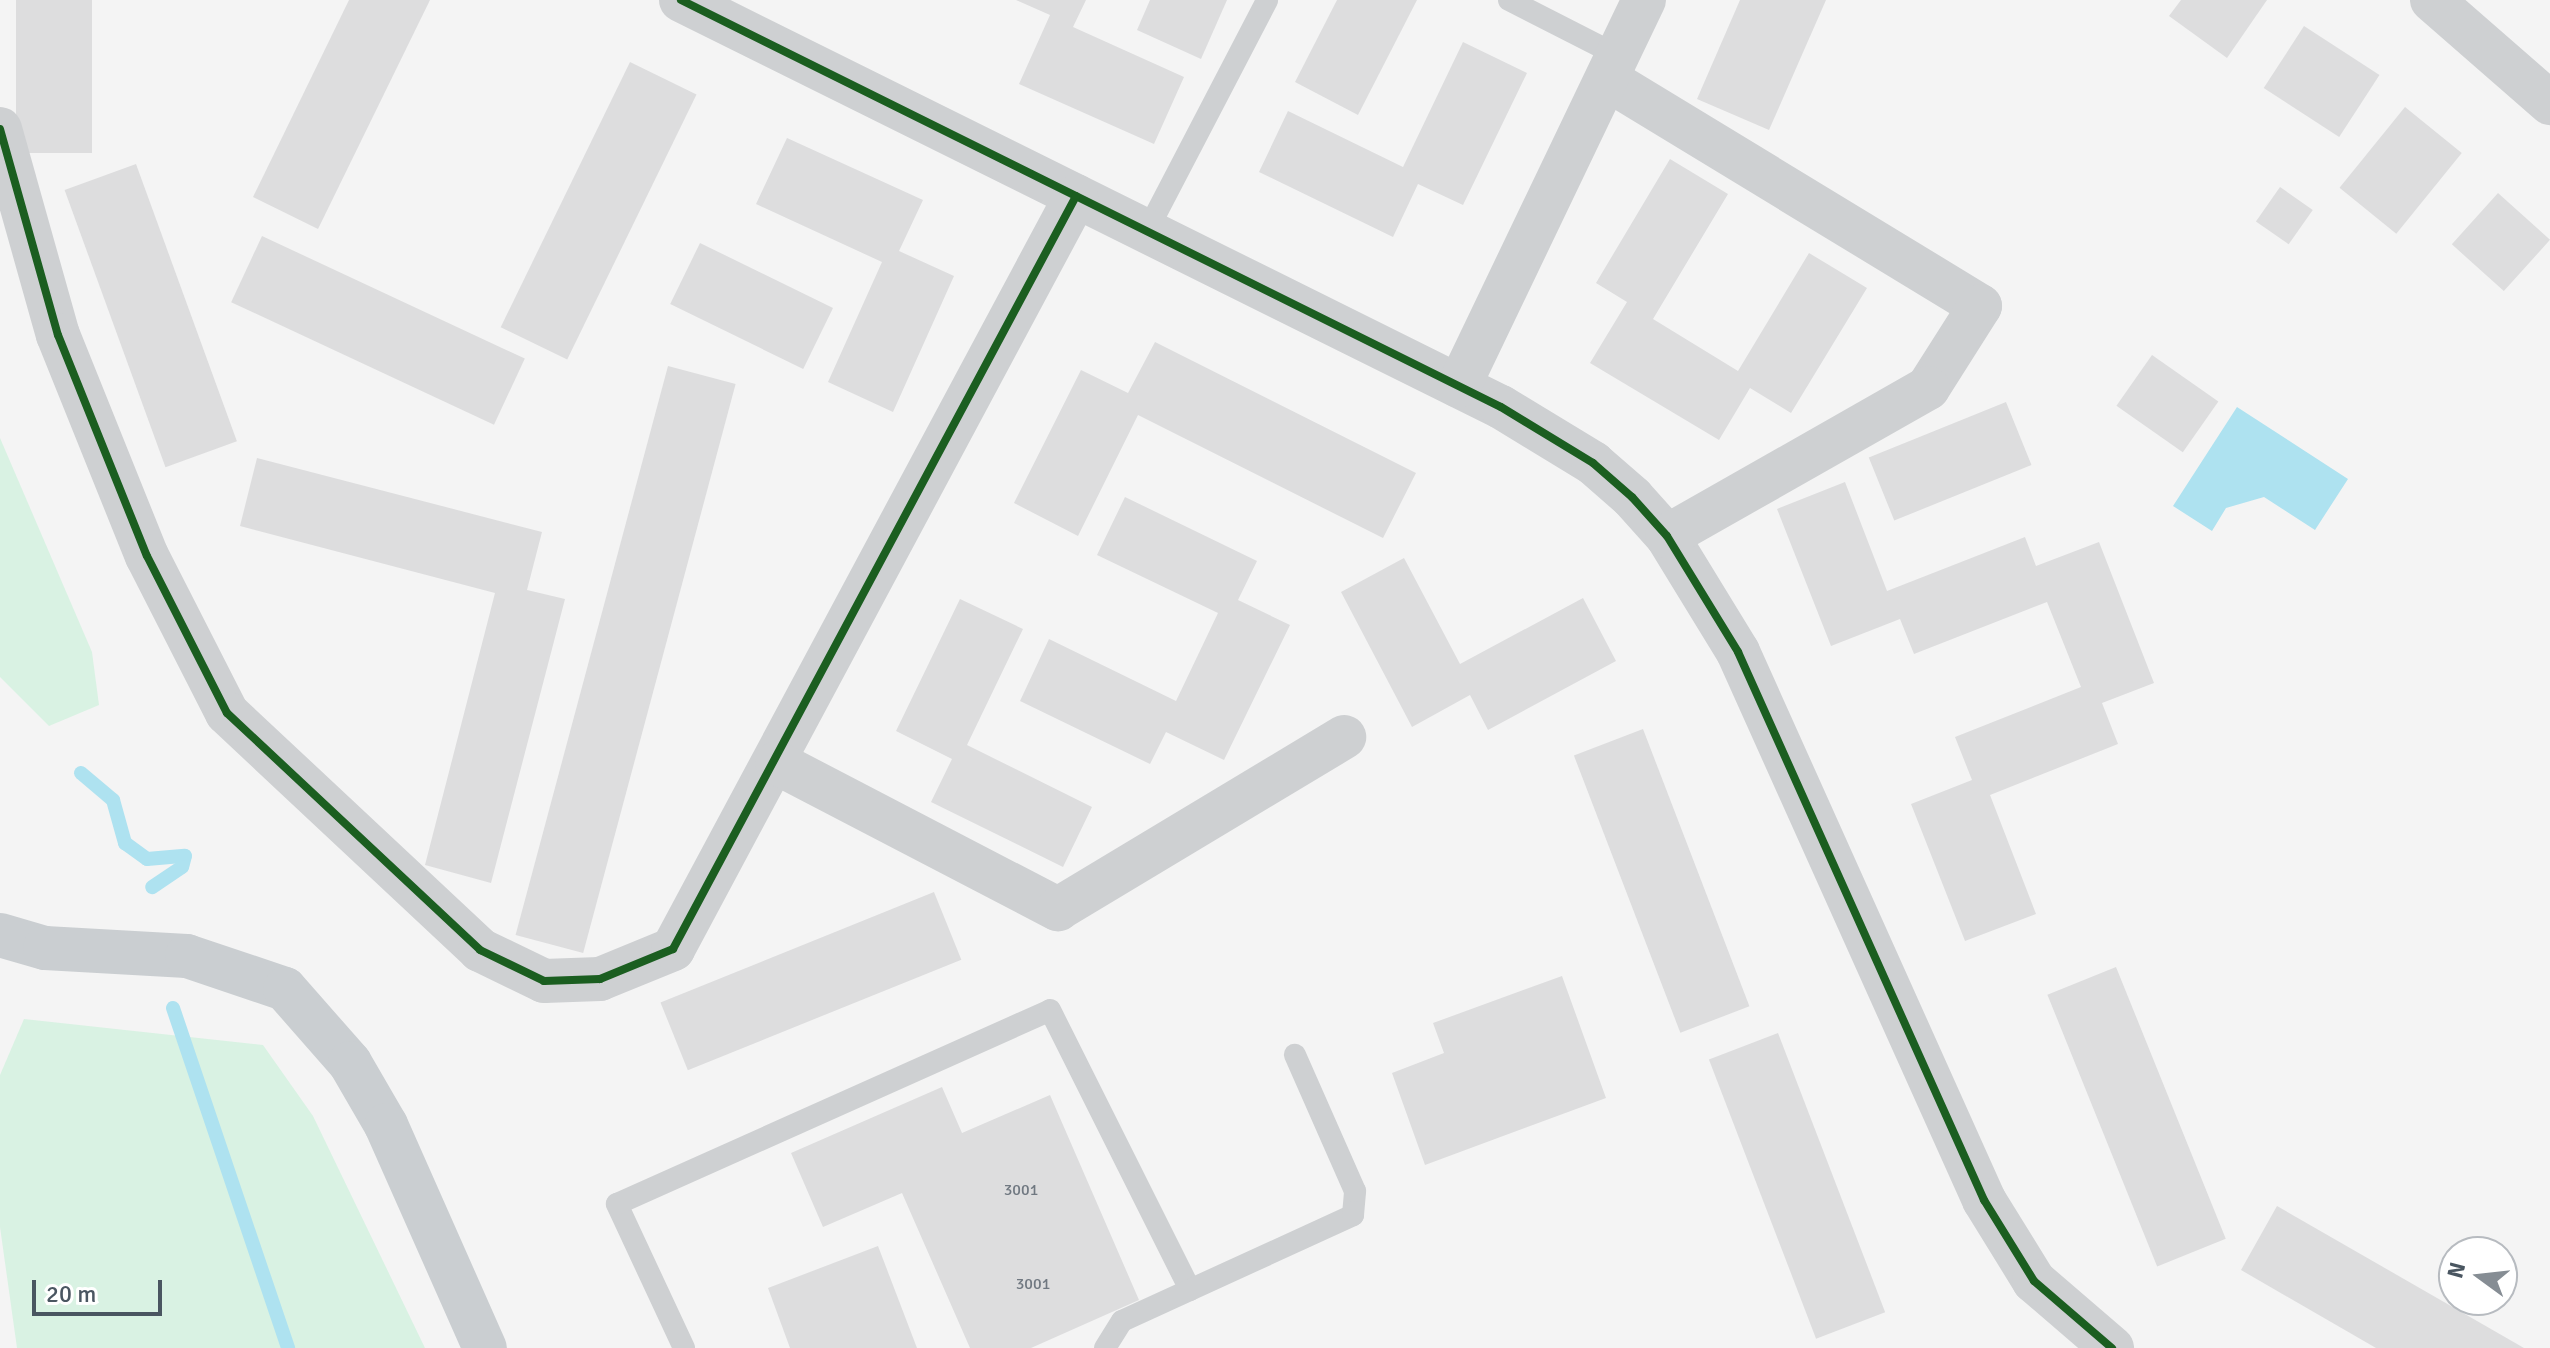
<!DOCTYPE html>
<style>
body{margin:0}
#map{position:relative;width:2550px;height:1348px;overflow:hidden;background:#f4f4f4;font-family:Signika,sans-serif}
div>[style]{position:absolute}
.green>*{inset:0;background:#d9f2e3}
.water>*{inset:0;background:#aee2f0}
.stream>*{height:14px;margin:-7px;padding:0 7px;transform-origin:7px;border-radius:7px;background:#aee2f0}
.building>*{inset:0;background:#ddddde;transform-origin:0 0}
.service>*{height:22px;margin:-11px;padding:0 11px;transform-origin:11px;border-radius:11px;background:#ced0d2}
.minor>*{height:44px;margin:-22px;padding:0 22px;transform-origin:22px;border-radius:22px;background:#ced0d2}
.tertiary>*{height:44px;margin:-22px;padding:0 22px;transform-origin:22px;border-radius:22px;background:#ced0d2}
.primary>*{height:44px;margin:-22px;padding:0 22px;transform-origin:22px;border-radius:22px;background:#caced1}
.cycleway>*{height:8px;margin:-4px;padding:0 4px;transform-origin:4px;border-radius:4px;background:#1b5e20}
span{translate:-50% -50%;white-space:nowrap;text-align:center;line-height:1.15;-webkit-text-stroke:7px #fff;paint-order:stroke}
.number-label{font-size:16px;color:#707881}
.number-label span{-webkit-text-stroke-width:0}
.north{position:absolute;left:2438px;top:1236px;width:80px;height:80px;box-sizing:border-box;background:#fff;border:2px solid #b7bbc0;border-radius:50%;rotate:285deg;font-size:22px;font-weight:700;line-height:32px;text-align:center;color:#4a5661}
.north::after{content:'';display:block;margin:auto;width:28px;height:36px;background:#868d94;clip-path:polygon(50% 0,100% 100%,50% 72%,0 100%)}
.scale{position:absolute;left:32px;top:1280px;width:130px;height:36px;box-sizing:border-box;border:4px solid #4a5661;border-top:0;padding-left:10px;font-size:24px;line-height:28px;white-space:nowrap;color:#4a5661;-webkit-text-stroke:6px #fff;paint-order:stroke}
</style>
<div id="map">
<div class="green">
<div style="clip-path:polygon(0 438px,92px 652px,99px 705px,49px 726px,0 677px)"></div>
<div style="clip-path:polygon(24px 1019px,263px 1045px,313px 1116px,425px 1348px,17px 1348px,0 1227px,0 1075px)"></div>
</div>
<div class="water">
<div style="clip-path:polygon(2237px 407px,2348px 479px,2315px 530px,2264px 497px,2226px 508px,2212px 531px,2173px 506px)"></div>
</div>
<div class="stream">
<div style="left:81px;top:773px;width:42px;rotate:40.2deg"></div>
<div style="left:113px;top:800px;width:45px;rotate:74.4deg"></div>
<div style="left:125px;top:843px;width:27px;rotate:36deg"></div>
<div style="left:147px;top:859px;width:38px;rotate:-5deg"></div>
<div style="left:185px;top:856px;width:11px;rotate:105deg"></div>
<div style="left:182px;top:867px;width:36px;rotate:146deg"></div>
<div style="left:173px;top:1008px;width:359px;rotate:71.3deg"></div>
</div>
<div class="building">
<div style="left:16px;top:0;width:76px;height:153px"></div>
<div style="clip-path:polygon(349px 0,430px 0,318px 229px,253px 197px)"></div>
<div style="clip-path:polygon(1016px 0,1086px 0,1073px 27px,1184px 77px,1154px 144px,1019px 84px,1050px 15px)"></div>
<div style="clip-path:polygon(1150px 0,1227px 0,1201px 59px,1137px 30px)"></div>
<div style="clip-path:polygon(1337px 0,1417px 0,1358px 115px,1295px 82px)"></div>
<div style="clip-path:polygon(1740px 0,1826px 0,1769px 130px,1697px 99px)"></div>
<div style="clip-path:polygon(2181px 0,2267px 0,2227px 58px,2169px 16px)"></div>
<div style="left:2304px;top:26px;width:90px;height:74px;rotate:33deg"></div>
<div style="clip-path:polygon(1463px 42px,1527px 73px,1463px 205px,1418px 184px,1393px 237px,1259px 172px,1288px 111px,1403px 167px)"></div>
<div style="left:630px;top:62px;width:74px;height:295px;rotate:26deg"></div>
<div style="left:2405px;top:107px;width:73px;height:104px;rotate:39deg"></div>
<div style="clip-path:polygon(787px 138px,923px 200px,899px 251px,954px 276px,893px 412px,828px 382px,882px 262px,756px 204px)"></div>
<div style="clip-path:polygon(1670px 159px,1728px 194px,1653px 319px,1738px 371px,1809px 253px,1867px 288px,1791px 413px,1750px 388px,1719px 440px,1590px 363px,1627px 302px,1596px 283px)"></div>
<div style="left:136px;top:164px;width:295px;height:76px;rotate:70deg"></div>
<div style="left:2280px;top:187px;width:40px;height:42px;rotate:35deg"></div>
<div style="left:2498px;top:193px;width:70px;height:69px;rotate:42deg"></div>
<div style="left:262px;top:236px;width:290px;height:73px;rotate:25deg"></div>
<div style="left:700px;top:243px;width:148px;height:68px;rotate:26deg"></div>
<div style="clip-path:polygon(1155px 342px,1416px 473px,1383px 538px,1138px 415px,1078px 536px,1014px 503px,1081px 370px,1128px 393px)"></div>
<div style="left:2152px;top:355px;width:81px;height:62px;rotate:35deg"></div>
<div style="left:668px;top:366px;width:70px;height:589px;rotate:15deg"></div>
<div style="left:2006px;top:402px;width:68px;height:148px;rotate:68deg"></div>
<div style="clip-path:polygon(257px 458px,542px 532px,527px 590px,565px 599px,491px 883px,425px 865px,495px 593px,240px 526px)"></div>
<div style="clip-path:polygon(1845px 482px,1887px 591px,2025px 537px,2036px 566px,2099px 542px,2154px 683px,2102px 703px,2118px 744px,1990px 795px,2036px 914px,1965px 941px,1911px 804px,1972px 780px,1955px 737px,2081px 687px,2047px 602px,1914px 654px,1900px 619px,1831px 646px,1777px 509px)"></div>
<div style="clip-path:polygon(1125px 497px,1257px 561px,1238px 600px,1290px 625px,1224px 760px,1166px 732px,1150px 764px,1020px 701px,1049px 639px,1176px 701px,1218px 613px,1097px 555px)"></div>
<div style="clip-path:polygon(1404px 558px,1460px 664px,1583px 598px,1616px 661px,1488px 730px,1470px 695px,1412px 727px,1341px 592px)"></div>
<div style="clip-path:polygon(960px 599px,1023px 629px,967px 745px,1092px 807px,1063px 867px,931px 802px,952px 759px,896px 731px)"></div>
<div style="left:1643px;top:729px;width:297px;height:74px;rotate:69deg"></div>
<div style="left:934px;top:892px;width:73px;height:295px;rotate:68deg"></div>
<div style="left:2116px;top:967px;width:293px;height:74px;rotate:68deg"></div>
<div style="clip-path:polygon(1562px 976px,1606px 1098px,1425px 1165px,1392px 1073px,1444px 1053px,1433px 1023px)"></div>
<div style="left:1778px;top:1033px;width:299px;height:74px;rotate:69deg"></div>
<div style="clip-path:polygon(942px 1087px,962px 1133px,1050px 1095px,1139px 1300px,1031px 1348px,970px 1348px,902px 1193px,823px 1227px,791px 1153px)"></div>
<div style="clip-path:polygon(2277px 1206px,2524px 1348px,2376px 1348px,2241px 1270px)"></div>
<div style="clip-path:polygon(878px 1246px,917px 1348px,790px 1348px,768px 1288px)"></div>
</div>
<div class="service">
<div style="left:1509px;top:0;width:126px;rotate:27deg"></div>
<div style="left:1147px;top:231px;width:260px;rotate:-62.5deg"></div>
<div style="left:684px;top:1348px;width:159px;rotate:-115deg"></div>
<div style="left:617px;top:1204px;width:474px;rotate:-24.1deg"></div>
<div style="left:1050px;top:1010px;width:313px;rotate:63.4deg"></div>
<div style="left:1105px;top:1348px;width:32px;rotate:-58deg"></div>
<div style="left:1122px;top:1321px;width:254px;rotate:-24.6deg"></div>
<div style="left:1353px;top:1215px;width:24px;rotate:-85deg"></div>
<div style="left:1355px;top:1191px;width:149px;rotate:-113.8deg"></div>
</div>
<div class="minor">
<div style="left:681px;top:0;width:915px;rotate:26.4deg"></div>
<div style="left:1501px;top:407px;width:108px;rotate:31.3deg"></div>
<div style="left:1593px;top:463px;width:52px;rotate:41.1deg"></div>
<div style="left:1632px;top:497px;width:52px;rotate:48.1deg"></div>
<div style="left:1667px;top:536px;width:136px;rotate:58.5deg"></div>
<div style="left:1738px;top:652px;width:601px;rotate:65.82deg"></div>
<div style="left:1984px;top:1200px;width:95px;rotate:58.3deg"></div>
<div style="left:2034px;top:1281px;width:103px;rotate:40.7deg"></div>
<div style="left:1610px;top:81px;width:433px;rotate:31.3deg"></div>
<div style="left:1980px;top:306px;width:97px;rotate:122.4deg"></div>
<div style="left:1928px;top:388px;width:300px;rotate:150.4deg"></div>
<div style="left:0;top:129px;width:214px;rotate:74.3deg"></div>
<div style="left:58px;top:335px;width:238px;rotate:68.1deg"></div>
<div style="left:147px;top:556px;width:176px;rotate:63deg"></div>
<div style="left:227px;top:713px;width:347px;rotate:43.1deg"></div>
<div style="left:480px;top:950px;width:71px;rotate:25.8deg"></div>
<div style="left:544px;top:981px;width:56px;rotate:-2deg"></div>
<div style="left:600px;top:979px;width:79px;rotate:-22.3deg"></div>
<div style="left:673px;top:949px;width:854px;rotate:-61.84deg"></div>
<div style="left:1459px;top:386px;width:428px;rotate:-64.4deg"></div>
<div style="left:777px;top:763px;width:317px;rotate:27.5deg"></div>
<div style="left:1058px;top:909px;width:334px;rotate:-31deg"></div>
</div>
<div class="tertiary">
<div style="left:2432px;top:0;width:157px;rotate:41.1deg"></div>
</div>
<div class="primary">
<div style="left:0;top:935px;width:47px;rotate:16.1deg"></div>
<div style="left:45px;top:948px;width:142px;rotate:3.2deg"></div>
<div style="left:187px;top:956px;width:103px;rotate:18.6deg"></div>
<div style="left:285px;top:989px;width:98px;rotate:48.7deg"></div>
<div style="left:350px;top:1063px;width:72px;rotate:59.9deg"></div>
<div style="left:386px;top:1125px;width:244px;rotate:66.1deg"></div>
</div>
<div class="cycleway">
<div style="left:681px;top:0;width:915px;rotate:26.4deg"></div>
<div style="left:1501px;top:407px;width:108px;rotate:31.3deg"></div>
<div style="left:1593px;top:463px;width:52px;rotate:41.1deg"></div>
<div style="left:1632px;top:497px;width:52px;rotate:48.1deg"></div>
<div style="left:1667px;top:536px;width:136px;rotate:58.5deg"></div>
<div style="left:1738px;top:652px;width:601px;rotate:65.82deg"></div>
<div style="left:1984px;top:1200px;width:95px;rotate:58.3deg"></div>
<div style="left:2034px;top:1281px;width:103px;rotate:40.7deg"></div>
<div style="left:0;top:129px;width:214px;rotate:74.3deg"></div>
<div style="left:58px;top:335px;width:238px;rotate:68.1deg"></div>
<div style="left:147px;top:556px;width:176px;rotate:63deg"></div>
<div style="left:227px;top:713px;width:347px;rotate:43.1deg"></div>
<div style="left:480px;top:950px;width:71px;rotate:25.8deg"></div>
<div style="left:544px;top:981px;width:56px;rotate:-2deg"></div>
<div style="left:600px;top:979px;width:79px;rotate:-22.3deg"></div>
<div style="left:673px;top:949px;width:854px;rotate:-61.84deg"></div>
</div>
<div class="number-label">
<span style="left:1021px;top:1190px">3001</span>
<span style="left:1033px;top:1284px">3001</span>
</div>
<div class="north">N</div>
<div class="scale">20 m</div>
</div>
